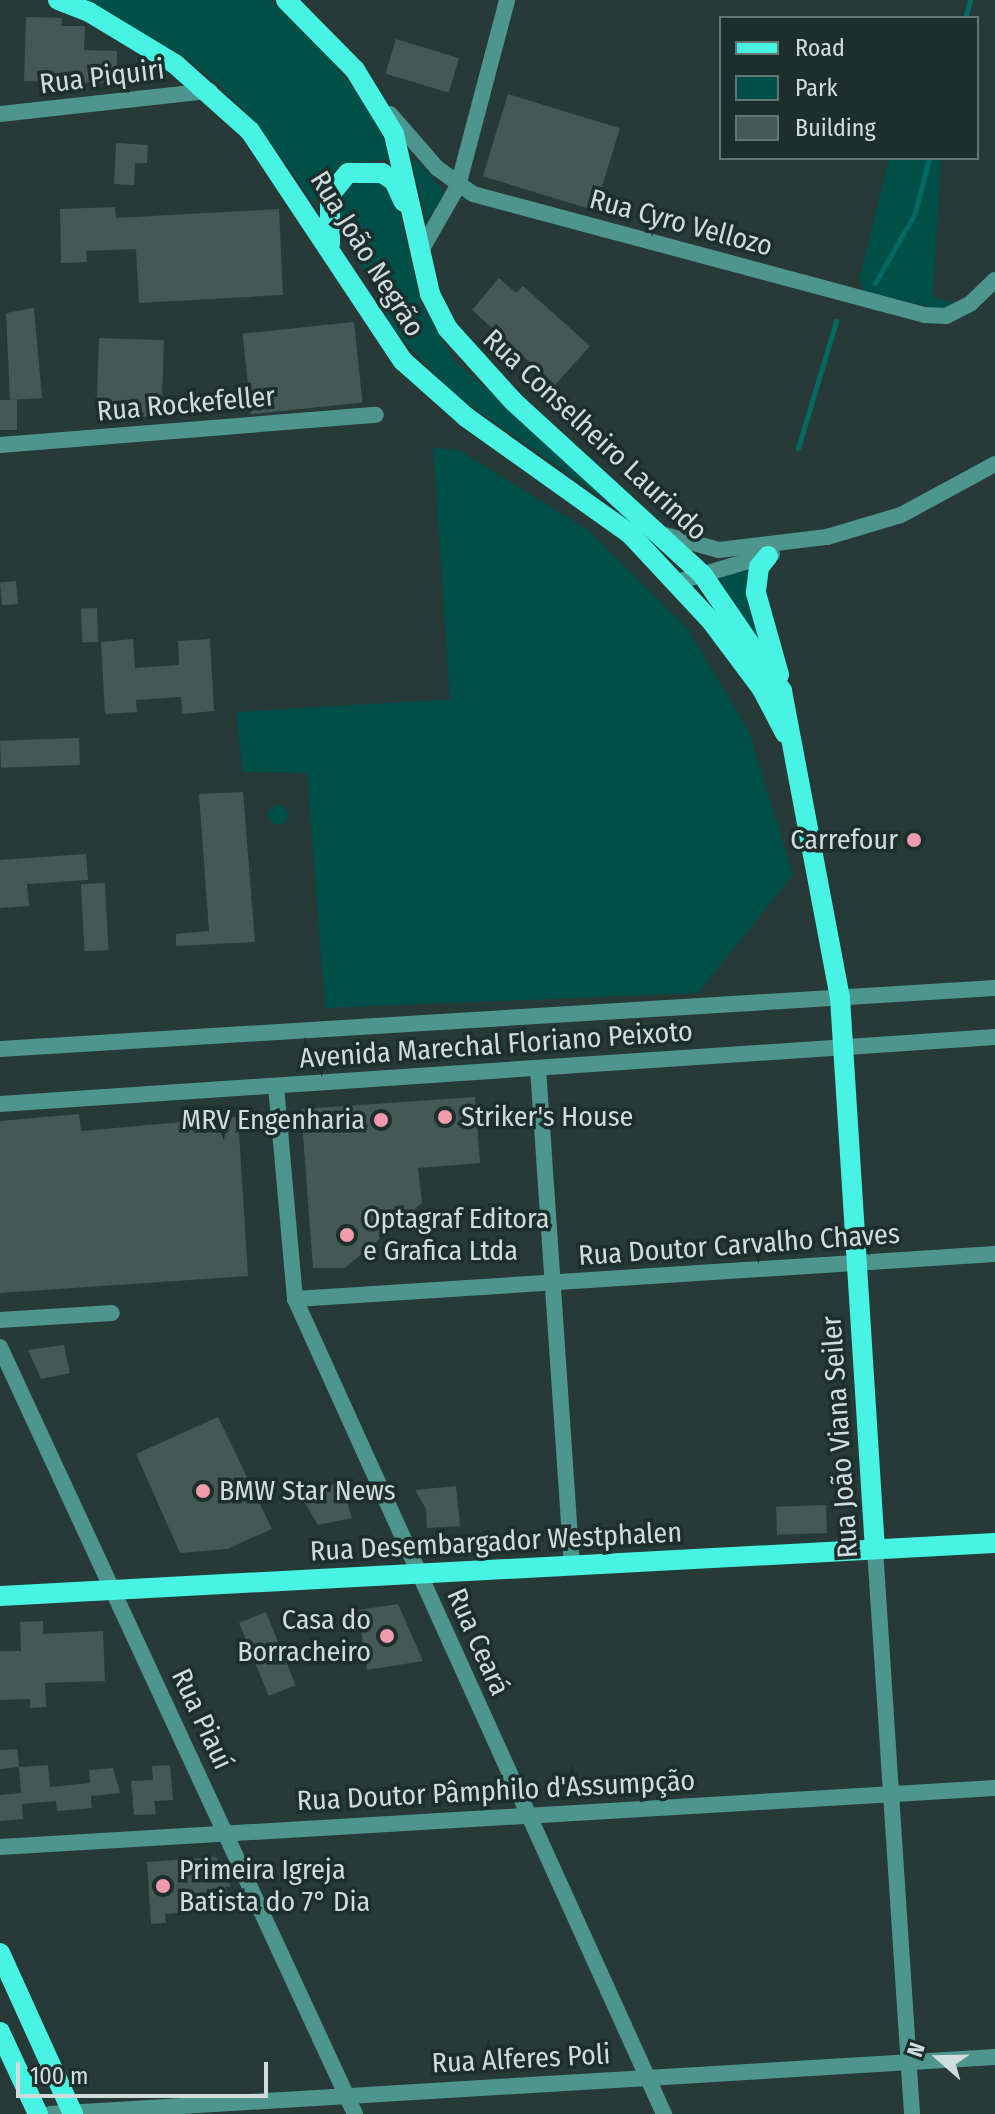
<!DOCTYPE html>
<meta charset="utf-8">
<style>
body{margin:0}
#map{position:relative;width:995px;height:2114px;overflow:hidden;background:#273a37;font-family:"Fira Sans Condensed",sans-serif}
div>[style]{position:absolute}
.green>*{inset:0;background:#004f49}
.round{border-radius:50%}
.stream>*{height:5px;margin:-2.5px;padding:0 2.5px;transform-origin:2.5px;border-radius:2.5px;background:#006961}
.building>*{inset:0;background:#445855;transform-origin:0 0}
.minor>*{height:16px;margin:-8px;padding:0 8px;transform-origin:8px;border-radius:8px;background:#4d958d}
.major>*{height:20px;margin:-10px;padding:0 10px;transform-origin:10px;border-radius:10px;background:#47f4e4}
.dots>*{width:22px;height:22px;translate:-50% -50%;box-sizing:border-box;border:4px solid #1d2f2d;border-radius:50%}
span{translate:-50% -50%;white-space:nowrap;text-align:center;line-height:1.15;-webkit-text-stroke:7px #1d2f2d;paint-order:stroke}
.street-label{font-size:28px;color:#d1dddb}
.poi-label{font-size:28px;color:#d1dddb}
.right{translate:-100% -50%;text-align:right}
.left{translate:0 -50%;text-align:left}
.legend{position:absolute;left:719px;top:16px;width:260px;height:144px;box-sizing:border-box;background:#1d2f2d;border:2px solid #657573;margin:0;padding:10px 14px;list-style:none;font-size:24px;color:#d1dddb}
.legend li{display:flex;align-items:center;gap:16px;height:40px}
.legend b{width:40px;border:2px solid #657573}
.north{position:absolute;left:899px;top:2018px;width:80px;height:80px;-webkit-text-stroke:6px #1d2f2d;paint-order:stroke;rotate:290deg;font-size:22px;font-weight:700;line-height:32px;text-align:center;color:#d1dddb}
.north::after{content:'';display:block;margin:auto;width:28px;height:36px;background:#d1dddb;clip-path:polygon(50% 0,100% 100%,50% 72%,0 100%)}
.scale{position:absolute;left:16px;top:2062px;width:252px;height:36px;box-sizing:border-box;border:4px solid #d1dddb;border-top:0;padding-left:10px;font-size:24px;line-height:28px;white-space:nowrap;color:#d1dddb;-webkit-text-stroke:6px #1d2f2d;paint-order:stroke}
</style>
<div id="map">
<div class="green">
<div style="clip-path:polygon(83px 0,270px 0,323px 49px,370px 108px,393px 159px,342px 164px,328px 176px,314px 203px,255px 122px,220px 86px,183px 56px)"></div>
<div style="clip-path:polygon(889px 158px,941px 158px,933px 297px,955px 303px,944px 310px,865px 292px,859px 280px)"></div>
<div style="clip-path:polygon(417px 160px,444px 192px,427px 222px,412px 162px)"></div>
<div style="clip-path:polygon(367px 179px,379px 181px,396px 198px,421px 303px,455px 361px,635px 519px,686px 572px,602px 497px,454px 394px,392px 328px,377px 291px,338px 229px,335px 210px,344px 189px)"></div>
<div style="clip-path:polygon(433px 448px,459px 450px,588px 530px,687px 628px,749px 731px,793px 875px,698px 993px,325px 1008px,307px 773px,243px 772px,236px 712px,450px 699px)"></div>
<div style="clip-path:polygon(748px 570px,748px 582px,765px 649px,720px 582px,722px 576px)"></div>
<div class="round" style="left:268px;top:805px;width:20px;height:20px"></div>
</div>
<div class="stream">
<div style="left:965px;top:18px;width:19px;rotate:-74deg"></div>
<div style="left:875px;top:283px;width:81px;rotate:-60.3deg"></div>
<div style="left:915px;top:213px;width:57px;rotate:-75.7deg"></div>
<div style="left:798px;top:448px;width:133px;rotate:-73.3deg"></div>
</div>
<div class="building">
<div style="clip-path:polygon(26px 17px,62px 18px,61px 26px,85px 26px,84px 50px,117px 51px,117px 70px,147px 71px,147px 84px,24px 81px)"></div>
<div style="left:396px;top:39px;width:66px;height:36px;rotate:17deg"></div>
<div style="left:508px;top:94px;width:117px;height:86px;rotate:17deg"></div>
<div style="clip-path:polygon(116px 143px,148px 145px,147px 163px,135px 163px,134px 185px,114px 184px)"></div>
<div style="clip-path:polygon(115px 207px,116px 218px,279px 209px,283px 295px,139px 303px,136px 249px,86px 251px,87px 262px,61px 263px,60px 209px)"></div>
<div style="clip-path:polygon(499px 278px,516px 293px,523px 286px,590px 346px,555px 385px,472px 310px)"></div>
<div style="clip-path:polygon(34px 308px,42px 398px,10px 400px,6px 313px)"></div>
<div style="left:354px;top:322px;width:81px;height:112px;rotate:84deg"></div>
<div style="left:99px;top:338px;width:65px;height:77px;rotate:2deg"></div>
<div style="left:0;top:400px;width:17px;height:30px"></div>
<div style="left:16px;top:581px;width:23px;height:16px;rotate:85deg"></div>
<div style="left:97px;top:608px;width:34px;height:16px;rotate:88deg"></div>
<div style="clip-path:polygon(133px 639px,135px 668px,179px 665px,178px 641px,210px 639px,214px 711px,182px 714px,181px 697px,136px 700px,137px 712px,105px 714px,101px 642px)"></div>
<div style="left:79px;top:738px;width:27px;height:79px;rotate:88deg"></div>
<div style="clip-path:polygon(243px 792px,255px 942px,176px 946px,176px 934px,209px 931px,199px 794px)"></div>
<div style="clip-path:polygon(86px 854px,88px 880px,27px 884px,29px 906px,0 908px,0 860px)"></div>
<div style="left:105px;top:883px;width:67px;height:24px;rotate:87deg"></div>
<div style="clip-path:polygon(475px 1097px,480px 1163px,418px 1168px,422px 1203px,345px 1268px,313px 1268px,301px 1109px)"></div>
<div style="clip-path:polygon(79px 1114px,81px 1131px,238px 1117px,248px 1276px,0 1293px,0 1121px)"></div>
<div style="clip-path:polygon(64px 1345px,70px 1373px,41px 1379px,28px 1350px)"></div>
<div style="clip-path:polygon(218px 1417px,272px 1529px,227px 1549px,180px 1553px,136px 1454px)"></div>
<div style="clip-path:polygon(341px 1483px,352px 1518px,318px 1525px,297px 1490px)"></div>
<div style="clip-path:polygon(456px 1486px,460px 1526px,427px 1528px,426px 1509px,415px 1490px)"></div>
<div style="left:826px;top:1505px;width:28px;height:50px;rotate:88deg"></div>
<div style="clip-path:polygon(398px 1604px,423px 1661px,367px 1670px,358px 1610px)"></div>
<div style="left:266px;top:1612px;width:79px;height:29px;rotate:68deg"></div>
<div style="clip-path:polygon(43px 1621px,43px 1634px,103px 1631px,105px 1681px,45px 1683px,46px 1707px,30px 1708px,30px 1699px,0 1700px,0 1651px,21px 1651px,20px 1622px)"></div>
<div style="clip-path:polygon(17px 1749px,19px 1767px,0 1769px,0 1750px)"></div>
<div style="clip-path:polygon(48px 1765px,50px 1787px,90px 1783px,89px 1770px,113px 1768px,120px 1793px,91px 1796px,92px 1808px,57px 1811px,56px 1801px,22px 1804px,23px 1819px,0 1821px,0 1795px,21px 1793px,19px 1767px)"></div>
<div style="clip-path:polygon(170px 1765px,173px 1800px,154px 1801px,156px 1814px,134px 1815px,131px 1781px,153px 1780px,152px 1766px)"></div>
<div style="clip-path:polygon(216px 1857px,231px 1887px,226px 1886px,228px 1909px,165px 1914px,166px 1923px,151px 1924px,147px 1862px)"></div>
</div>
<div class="minor">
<div style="left:0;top:114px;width:211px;rotate:-6.3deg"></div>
<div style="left:390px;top:114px;width:72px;rotate:49deg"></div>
<div style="left:437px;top:168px;width:44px;rotate:35.8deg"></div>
<div style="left:473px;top:194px;width:468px;rotate:15deg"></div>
<div style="left:925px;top:315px;width:21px;rotate:3deg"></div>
<div style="left:946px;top:316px;width:28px;rotate:-27deg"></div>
<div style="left:971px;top:303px;width:33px;rotate:-44deg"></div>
<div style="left:419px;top:254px;width:78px;rotate:-60.2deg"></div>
<div style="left:458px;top:186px;width:192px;rotate:-75.2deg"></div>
<div style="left:0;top:445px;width:377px;rotate:-4.6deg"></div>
<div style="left:661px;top:534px;width:60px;rotate:15.4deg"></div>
<div style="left:719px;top:550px;width:109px;rotate:-6.9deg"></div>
<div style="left:827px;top:537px;width:77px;rotate:-16.6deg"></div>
<div style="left:901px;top:515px;width:107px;rotate:-28.5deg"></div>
<div style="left:677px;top:582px;width:99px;rotate:-16.4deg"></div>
<div style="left:0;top:1049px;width:997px;rotate:-3.51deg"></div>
<div style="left:538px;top:1068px;width:499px;rotate:86.1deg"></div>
<div style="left:276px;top:1086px;width:214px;rotate:84.9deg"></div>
<div style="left:295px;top:1299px;width:895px;rotate:65.64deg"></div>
<div style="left:0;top:1104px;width:997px;rotate:-3.85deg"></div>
<div style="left:295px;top:1299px;width:701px;rotate:-3.68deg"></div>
<div style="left:0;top:1320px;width:112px;rotate:-3.6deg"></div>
<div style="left:0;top:1347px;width:845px;rotate:65.16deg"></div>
<div style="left:875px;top:1549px;width:566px;rotate:86.25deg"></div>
<div style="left:0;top:1847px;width:997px;rotate:-3.39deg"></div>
<div style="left:50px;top:2114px;width:947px;rotate:-3.45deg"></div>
</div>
<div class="major">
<div style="left:58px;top:0;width:33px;rotate:21deg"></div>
<div style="left:89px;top:12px;width:100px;rotate:31.2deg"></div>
<div style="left:175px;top:64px;width:101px;rotate:41.8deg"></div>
<div style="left:250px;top:131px;width:276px;rotate:56.4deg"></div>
<div style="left:403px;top:361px;width:84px;rotate:41.6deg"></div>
<div style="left:466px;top:417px;width:201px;rotate:35.5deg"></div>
<div style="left:630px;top:534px;width:120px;rotate:47deg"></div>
<div style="left:712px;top:622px;width:84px;rotate:53.3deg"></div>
<div style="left:762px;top:689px;width:50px;rotate:62.4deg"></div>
<div style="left:286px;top:0;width:98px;rotate:45.4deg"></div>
<div style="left:355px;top:70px;width:75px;rotate:58.6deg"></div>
<div style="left:394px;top:134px;width:164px;rotate:77.3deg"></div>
<div style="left:430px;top:294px;width:39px;rotate:63deg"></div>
<div style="left:448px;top:329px;width:97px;rotate:47.9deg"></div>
<div style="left:513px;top:401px;width:256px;rotate:42.5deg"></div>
<div style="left:702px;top:574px;width:142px;rotate:55.6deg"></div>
<div style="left:782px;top:691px;width:312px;rotate:79.3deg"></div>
<div style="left:840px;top:998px;width:552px;rotate:86.37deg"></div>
<div style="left:330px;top:244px;width:49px;rotate:-90deg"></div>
<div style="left:330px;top:195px;width:28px;rotate:-51deg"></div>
<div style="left:348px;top:173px;width:34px"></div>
<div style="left:382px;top:173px;width:14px;rotate:34deg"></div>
<div style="left:394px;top:181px;width:23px;rotate:65deg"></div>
<div style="left:768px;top:556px;width:14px;rotate:129deg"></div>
<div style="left:759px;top:567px;width:26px;rotate:97deg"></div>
<div style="left:756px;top:593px;width:85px;rotate:74.3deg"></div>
<div style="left:0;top:1596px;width:996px;rotate:-3.05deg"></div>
<div style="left:0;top:1953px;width:177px;rotate:65.6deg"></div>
<div style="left:0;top:2032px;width:90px;rotate:65.1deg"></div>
</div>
<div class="dots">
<div style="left:914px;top:840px;background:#f29aad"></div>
<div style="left:445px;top:1117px;background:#f29aad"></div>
<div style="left:381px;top:1120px;background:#f29aad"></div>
<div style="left:347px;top:1235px;background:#f29aad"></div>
<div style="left:203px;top:1491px;background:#f29aad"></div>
<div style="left:387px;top:1636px;background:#f29aad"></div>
<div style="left:163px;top:1886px;background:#f29aad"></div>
</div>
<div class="street-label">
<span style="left:102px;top:77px;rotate:-7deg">Rua Piquiri</span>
<span style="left:681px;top:223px;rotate:15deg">Rua Cyro Vellozo</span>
<span style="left:367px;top:254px;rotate:58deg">Rua João Negrão</span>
<span style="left:186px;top:404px;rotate:-5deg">Rua Rockefeller</span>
<span style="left:595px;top:435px;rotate:43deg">Rua Conselheiro Laurindo</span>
<span style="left:496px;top:1045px;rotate:-4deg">Avenida Marechal Floriano Peixoto</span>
<span style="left:739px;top:1245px;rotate:-4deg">Rua Doutor Carvalho Chaves</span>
<span style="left:840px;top:1437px;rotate:-94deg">Rua João Viana Seiler</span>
<span style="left:496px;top:1542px;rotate:-3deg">Rua Desembargador Westphalen</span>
<span style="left:478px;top:1642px;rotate:66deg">Rua Ceará</span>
<span style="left:202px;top:1719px;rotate:65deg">Rua Piauí</span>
<span style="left:496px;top:1791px;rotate:-3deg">Rua Doutor Pâmphilo d'Assumpção</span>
<span style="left:521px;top:2059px;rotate:-3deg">Rua Alferes Poli</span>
</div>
<div class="poi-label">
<span class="right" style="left:898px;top:840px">Carrefour</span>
<span class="left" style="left:461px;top:1117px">Striker's House</span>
<span class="right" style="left:365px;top:1120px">MRV Engenharia</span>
<span class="left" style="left:363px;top:1235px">Optagraf Editora<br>e Grafica Ltda</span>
<span class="left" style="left:219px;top:1491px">BMW Star News</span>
<span class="right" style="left:371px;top:1636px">Casa do<br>Borracheiro</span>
<span class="left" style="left:179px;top:1886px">Primeira Igreja<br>Batista do 7° Dia</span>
</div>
<ul class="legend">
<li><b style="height:10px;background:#47f4e4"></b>Road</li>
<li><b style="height:22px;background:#004f49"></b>Park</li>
<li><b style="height:22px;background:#445855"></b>Building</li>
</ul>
<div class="north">N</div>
<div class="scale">100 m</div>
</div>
